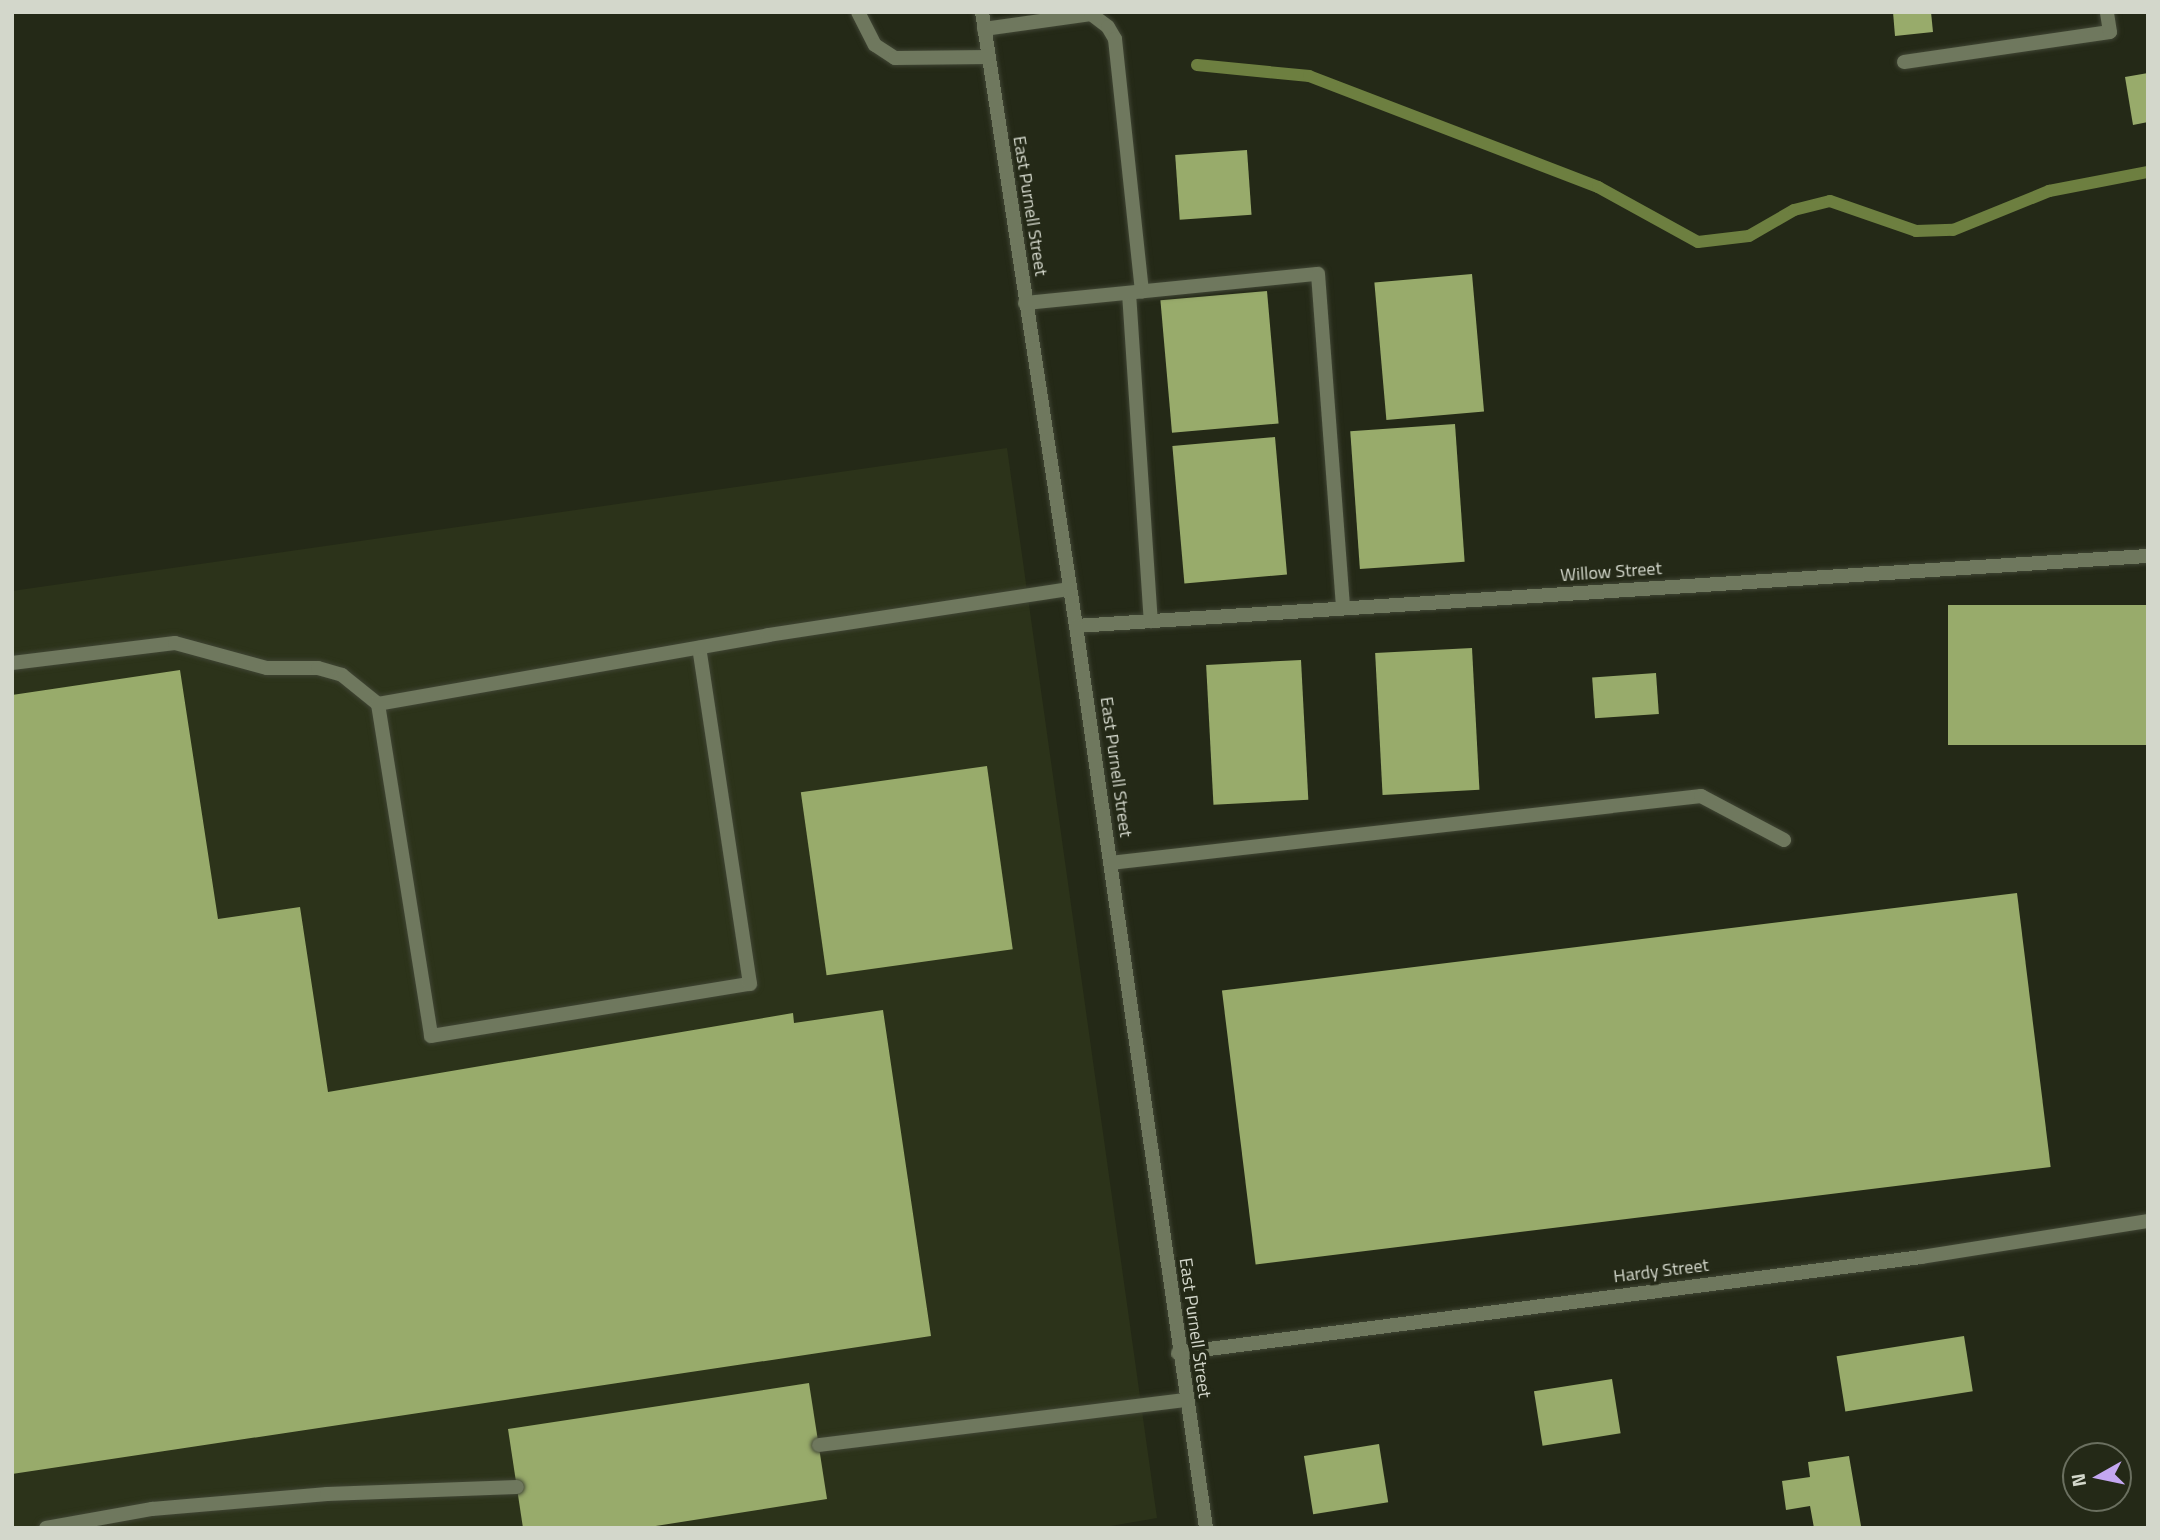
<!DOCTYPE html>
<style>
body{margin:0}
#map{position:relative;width:2160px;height:1540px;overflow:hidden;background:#242917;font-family:"Titillium Web",sans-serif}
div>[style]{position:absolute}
.built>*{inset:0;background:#2c331a}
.stream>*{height:12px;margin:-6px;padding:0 6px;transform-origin:6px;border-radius:6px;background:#6d7f40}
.building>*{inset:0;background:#98ab6b;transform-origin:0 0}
.roads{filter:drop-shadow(0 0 2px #404534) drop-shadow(0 0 2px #404534)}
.service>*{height:14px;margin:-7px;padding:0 7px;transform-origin:7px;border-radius:7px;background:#6f785e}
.minor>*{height:14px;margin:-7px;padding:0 7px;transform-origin:7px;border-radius:7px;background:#6f785e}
.tertiary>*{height:14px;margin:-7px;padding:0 7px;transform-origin:7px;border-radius:7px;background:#6f785e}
span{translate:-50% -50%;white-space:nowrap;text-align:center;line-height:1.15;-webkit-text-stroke:7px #242917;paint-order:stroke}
.street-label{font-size:18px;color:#d3d7cb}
.frame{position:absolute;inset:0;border:14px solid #d3d7cb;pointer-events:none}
.north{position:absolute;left:2062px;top:1442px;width:70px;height:70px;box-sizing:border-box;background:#242917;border:2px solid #6a6f5f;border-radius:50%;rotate:261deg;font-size:19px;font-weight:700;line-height:28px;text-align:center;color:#d3d7cb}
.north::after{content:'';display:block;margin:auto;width:24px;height:32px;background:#c4a7f1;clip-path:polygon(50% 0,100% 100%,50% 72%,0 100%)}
</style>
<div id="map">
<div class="built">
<div style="clip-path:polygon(1007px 448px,1157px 1518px,1099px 1528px,12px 1528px,12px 591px)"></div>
</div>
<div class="stream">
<div style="left:1197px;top:65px;width:113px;rotate:5.6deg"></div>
<div style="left:1309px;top:76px;width:310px;rotate:21deg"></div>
<div style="left:1598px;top:187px;width:114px;rotate:28.8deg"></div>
<div style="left:1698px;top:242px;width:51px;rotate:-6.7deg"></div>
<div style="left:1749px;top:236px;width:52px;rotate:-30deg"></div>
<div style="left:1794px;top:210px;width:37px;rotate:-14deg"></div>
<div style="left:1830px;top:201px;width:91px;rotate:19.2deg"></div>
<div style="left:1916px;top:231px;width:37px;rotate:-2deg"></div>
<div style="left:1953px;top:230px;width:104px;rotate:-22.1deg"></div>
<div style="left:2049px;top:191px;width:101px;rotate:-10.9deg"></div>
</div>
<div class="building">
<div style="clip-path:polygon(1893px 12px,1931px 12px,1933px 32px,1895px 36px)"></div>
<div style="clip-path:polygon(2148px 73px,2148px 122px,2133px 125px,2125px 77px)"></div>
<div style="left:1247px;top:150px;width:65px;height:72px;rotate:86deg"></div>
<div style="left:1472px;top:274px;width:138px;height:98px;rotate:85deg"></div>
<div style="left:1267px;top:291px;width:133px;height:107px;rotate:85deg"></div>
<div style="left:1455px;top:424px;width:138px;height:105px;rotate:86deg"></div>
<div style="left:1275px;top:437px;width:138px;height:103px;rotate:85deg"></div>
<div style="left:2148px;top:605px;width:140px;height:200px;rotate:90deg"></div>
<div style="left:1472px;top:648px;width:142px;height:97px;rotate:87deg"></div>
<div style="left:1301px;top:660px;width:140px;height:95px;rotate:87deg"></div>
<div style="clip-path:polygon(180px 670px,218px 919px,300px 907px,328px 1092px,793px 1013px,794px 1023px,883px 1010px,931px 1336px,12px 1474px,12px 695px)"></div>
<div style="left:1656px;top:673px;width:41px;height:64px;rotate:86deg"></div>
<div style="left:987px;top:766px;width:185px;height:188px;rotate:82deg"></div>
<div style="left:2017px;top:893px;width:276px;height:801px;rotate:83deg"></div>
<div style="left:1964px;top:1336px;width:56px;height:129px;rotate:81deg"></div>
<div style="left:1612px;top:1379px;width:55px;height:79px;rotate:81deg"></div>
<div style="clip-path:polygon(809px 1383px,827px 1499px,643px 1528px,523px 1528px,508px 1429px)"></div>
<div style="left:1379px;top:1444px;width:59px;height:76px;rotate:81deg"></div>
<div style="clip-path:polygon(1849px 1456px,1861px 1526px,1814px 1528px,1810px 1506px,1786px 1510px,1782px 1481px,1810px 1477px,1808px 1462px)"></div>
</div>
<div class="roads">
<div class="service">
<div style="left:858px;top:12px;width:37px;rotate:63deg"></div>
<div style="left:875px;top:45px;width:24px;rotate:33deg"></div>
<div style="left:895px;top:58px;width:94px;rotate:-0.6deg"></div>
<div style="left:984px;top:29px;width:108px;rotate:-8deg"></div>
<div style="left:1091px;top:14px;width:21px;rotate:37deg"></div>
<div style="left:1108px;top:27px;width:14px;rotate:60deg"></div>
<div style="left:1115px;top:39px;width:254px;rotate:83.9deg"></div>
<div style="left:1904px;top:62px;width:208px;rotate:-8.3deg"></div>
<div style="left:2110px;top:32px;width:20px;rotate:-99deg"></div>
<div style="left:1129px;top:293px;width:329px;rotate:86.2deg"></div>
<div style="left:1025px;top:303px;width:294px;rotate:-5.7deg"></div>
<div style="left:1318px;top:274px;width:335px;rotate:85.7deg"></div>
<div style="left:12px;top:663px;width:164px;rotate:-7deg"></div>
<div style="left:175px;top:643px;width:95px;rotate:15.2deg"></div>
<div style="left:267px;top:668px;width:51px"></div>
<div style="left:318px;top:668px;width:25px;rotate:16deg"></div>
<div style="left:342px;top:675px;width:46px;rotate:38.9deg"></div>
<div style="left:378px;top:704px;width:336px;rotate:80.9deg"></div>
<div style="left:431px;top:1036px;width:323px;rotate:-9.3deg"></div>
<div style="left:750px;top:984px;width:340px;rotate:-98.6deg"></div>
<div style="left:378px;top:704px;width:396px;rotate:-10deg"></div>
<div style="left:768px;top:635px;width:305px;rotate:-8.7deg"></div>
<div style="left:1110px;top:863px;width:595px;rotate:-6.47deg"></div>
<div style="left:1701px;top:796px;width:94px;rotate:27.9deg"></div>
<div style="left:819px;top:1445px;width:370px;rotate:-7deg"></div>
<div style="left:46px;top:1528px;width:108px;rotate:-10.2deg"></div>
<div style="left:152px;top:1509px;width:176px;rotate:-4.9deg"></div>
<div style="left:327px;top:1494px;width:190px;rotate:-2.1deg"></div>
</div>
<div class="minor">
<div style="left:1076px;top:626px;width:1074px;rotate:-3.74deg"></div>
<div style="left:1178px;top:1353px;width:749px;rotate:-7.36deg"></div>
<div style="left:1921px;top:1257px;width:230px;rotate:-9deg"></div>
</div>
<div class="tertiary">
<div style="left:982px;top:12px;width:621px;rotate:81.3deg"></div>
<div style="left:1076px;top:626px;width:911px;rotate:81.8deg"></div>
</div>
</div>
<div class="street-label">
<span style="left:1030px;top:206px;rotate:81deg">East Purnell Street</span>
<span style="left:1611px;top:572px;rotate:-4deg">Willow Street</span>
<span style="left:1116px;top:767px;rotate:82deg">East Purnell Street</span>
<span style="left:1661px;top:1271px;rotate:-7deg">Hardy Street</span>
<span style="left:1195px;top:1328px;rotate:82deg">East Purnell Street</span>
</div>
<div class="frame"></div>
<div class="north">N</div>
</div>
